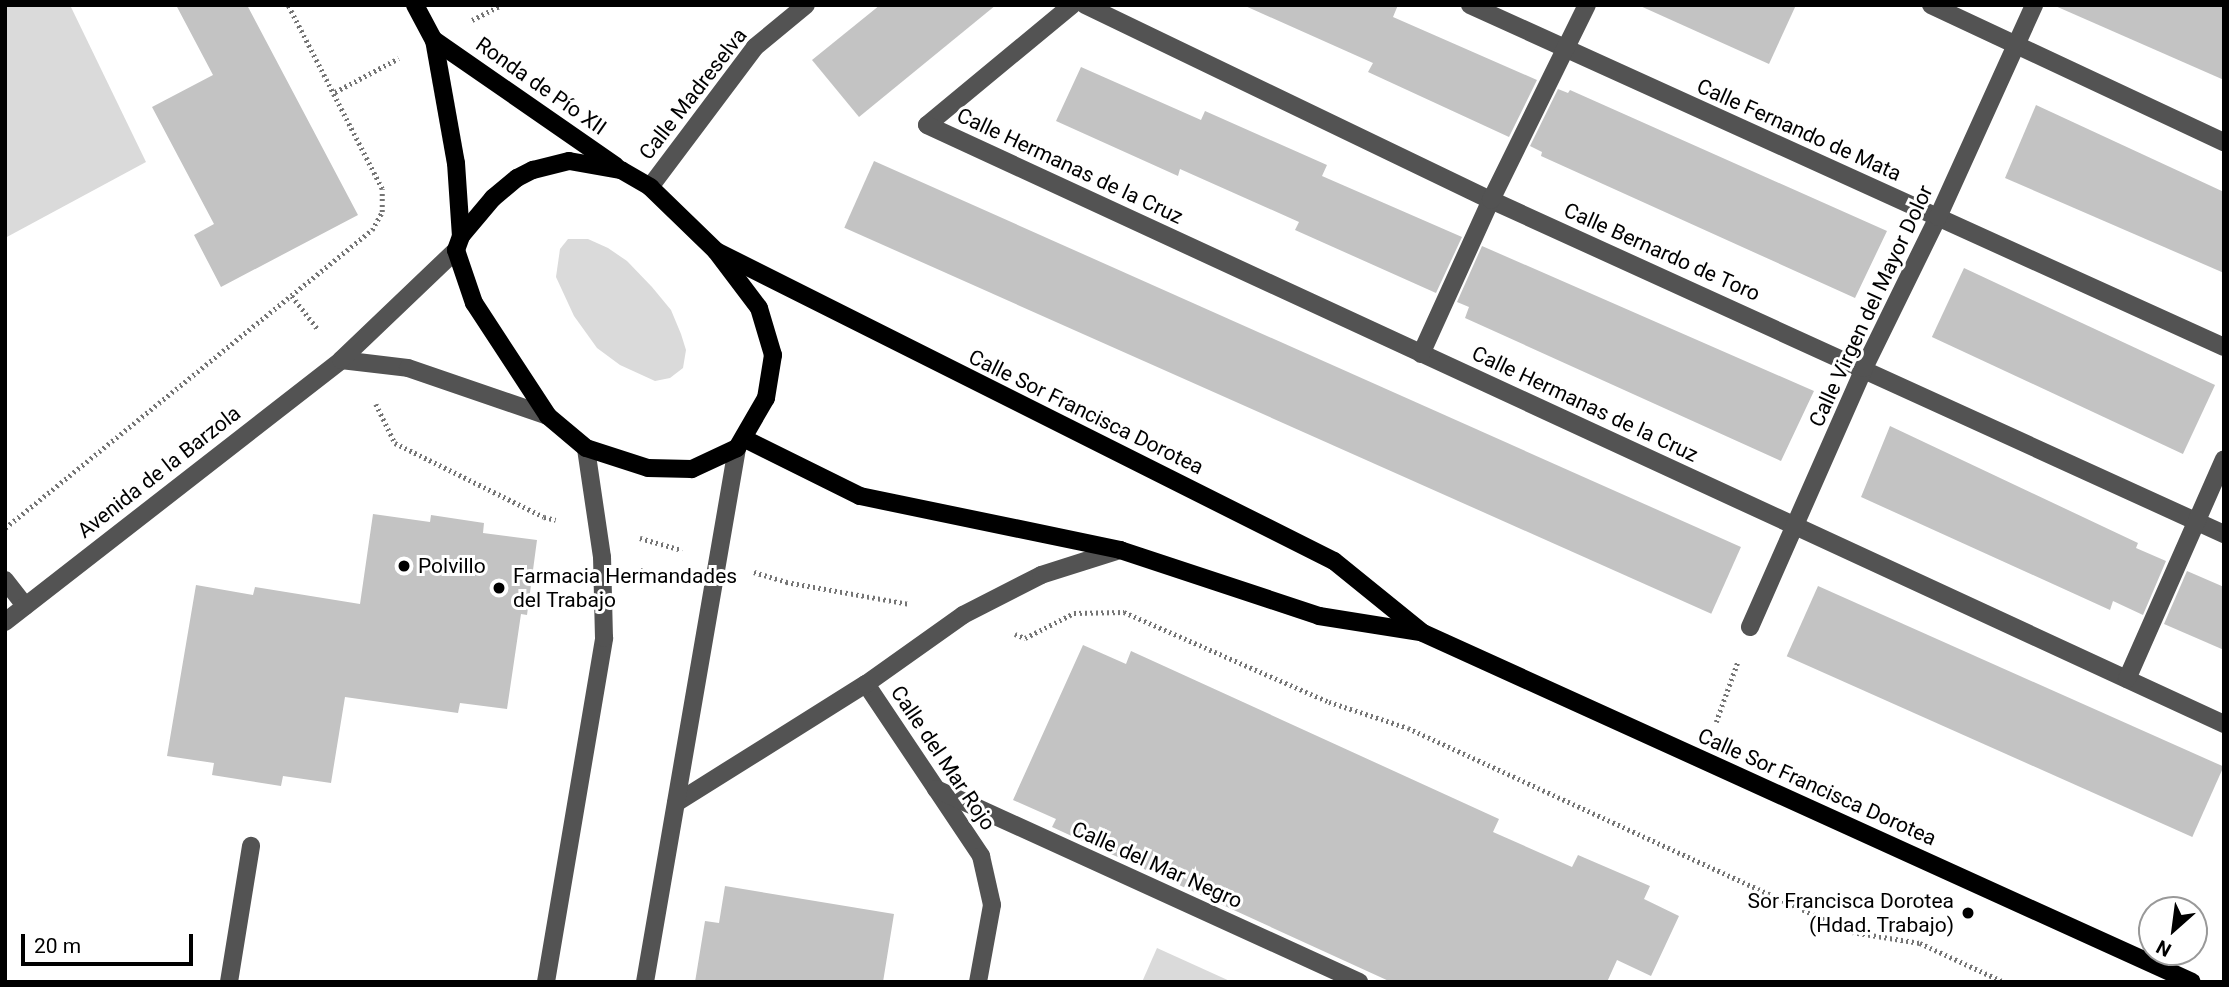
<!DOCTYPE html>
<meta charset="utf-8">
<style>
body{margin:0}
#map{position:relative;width:2229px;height:987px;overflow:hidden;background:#fff;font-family:Roboto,sans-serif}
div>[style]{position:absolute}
.green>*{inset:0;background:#dadada}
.building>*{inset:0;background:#c3c3c3;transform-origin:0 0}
.path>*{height:4.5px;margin-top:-2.25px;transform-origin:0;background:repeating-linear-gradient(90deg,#757575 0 2px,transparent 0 5.5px)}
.minor>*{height:18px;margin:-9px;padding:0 9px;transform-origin:9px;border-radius:9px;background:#535353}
.major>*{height:18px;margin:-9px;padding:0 9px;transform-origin:9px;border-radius:9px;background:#000}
.dots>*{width:19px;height:19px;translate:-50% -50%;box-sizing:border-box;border:4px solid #fff;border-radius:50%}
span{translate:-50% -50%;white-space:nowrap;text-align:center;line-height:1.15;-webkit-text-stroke:6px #fff;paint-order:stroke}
.street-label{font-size:21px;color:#000}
.poi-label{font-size:21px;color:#000}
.left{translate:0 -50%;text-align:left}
.right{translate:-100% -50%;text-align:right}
.frame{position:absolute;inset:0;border:7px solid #000;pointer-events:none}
.north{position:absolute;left:2138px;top:896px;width:70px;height:70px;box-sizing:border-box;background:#fff;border:2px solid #999;border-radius:50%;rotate:208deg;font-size:19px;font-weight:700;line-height:28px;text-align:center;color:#000}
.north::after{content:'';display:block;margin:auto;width:24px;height:32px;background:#000;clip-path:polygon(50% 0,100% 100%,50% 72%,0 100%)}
.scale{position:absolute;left:21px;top:934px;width:172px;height:32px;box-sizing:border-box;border:4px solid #000;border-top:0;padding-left:9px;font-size:21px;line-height:24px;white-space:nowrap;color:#000;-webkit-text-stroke:5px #fff;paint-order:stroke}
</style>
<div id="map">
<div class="green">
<div style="clip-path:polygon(5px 5px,70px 5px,146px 162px,5px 238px)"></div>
<div style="clip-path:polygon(568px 239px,588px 239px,608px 248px,627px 261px,652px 287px,671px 310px,681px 334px,686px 350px,683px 368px,670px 378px,655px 381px,620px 365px,597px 348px,574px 316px,556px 277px,560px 249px)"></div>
<div style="clip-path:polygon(1157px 948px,1232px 982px,1142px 982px)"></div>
</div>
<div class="building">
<div style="clip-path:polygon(176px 5px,247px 5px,358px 215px,221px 287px,194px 235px,214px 224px,152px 107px,213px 75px)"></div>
<div style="clip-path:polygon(880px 5px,996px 5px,859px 117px,812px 60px)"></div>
<div style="clip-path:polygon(1243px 5px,1398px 5px,1393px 17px,1537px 80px,1509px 137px,1368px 72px,1373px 63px)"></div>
<div style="clip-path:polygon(1638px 5px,1796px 5px,1769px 64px)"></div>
<div style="clip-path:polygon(2053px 5px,2224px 5px,2224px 80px)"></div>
<div style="clip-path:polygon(1081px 67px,1201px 120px,1205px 111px,1327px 165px,1322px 176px,1462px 237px,1436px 293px,1295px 230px,1299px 222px,1180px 169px,1178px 176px,1056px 121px)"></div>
<div style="clip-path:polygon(1558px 89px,1568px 93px,1570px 90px,1887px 231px,1855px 298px,1541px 156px,1542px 152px,1530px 146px)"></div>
<div style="clip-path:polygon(2036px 105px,2224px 192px,2224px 273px,2005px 178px)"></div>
<div style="left:874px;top:161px;width:949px;height:73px;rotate:24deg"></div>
<div style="clip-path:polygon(1482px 246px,1814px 391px,1781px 461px,1465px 318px,1469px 307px,1457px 302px)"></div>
<div style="left:1964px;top:268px;width:277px;height:76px;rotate:25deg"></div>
<div style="clip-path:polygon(1890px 426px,2138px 543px,2136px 548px,2166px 561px,2143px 615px,2113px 601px,2110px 610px,1861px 497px)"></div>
<div style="clip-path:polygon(373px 514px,430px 522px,431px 515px,484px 523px,483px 533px,537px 540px,527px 615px,521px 614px,507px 709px,460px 703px,458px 713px,345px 697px,331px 783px,283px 776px,281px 786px,212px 775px,214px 763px,167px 756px,196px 585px,253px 595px,255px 587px,360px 604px)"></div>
<div style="clip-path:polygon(2187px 571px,2224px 587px,2224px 650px,2164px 624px)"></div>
<div style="left:1818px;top:586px;width:444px;height:77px;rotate:24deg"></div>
<div style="clip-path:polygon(1083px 645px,1126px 664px,1131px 651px,1499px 819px,1493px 832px,1572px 867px,1578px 855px,1650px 886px,1644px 899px,1679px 916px,1651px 976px,1617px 960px,1607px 982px,1391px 982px,1052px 827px,1056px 819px,1013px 800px)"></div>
<div style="clip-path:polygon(725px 886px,894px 914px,883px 982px,695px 982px,705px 921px,719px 923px)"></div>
</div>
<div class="path">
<div style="left:472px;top:20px;width:33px;rotate:-27deg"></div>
<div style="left:335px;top:92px;width:72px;rotate:-28deg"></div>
<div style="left:292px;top:296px;width:41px;rotate:52deg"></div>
<div style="left:376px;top:404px;width:43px;rotate:64deg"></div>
<div style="left:395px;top:443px;width:166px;rotate:26.4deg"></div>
<div style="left:544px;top:517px;width:12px;rotate:14deg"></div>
<div style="left:5px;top:528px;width:473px;rotate:-39.1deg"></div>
<div style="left:372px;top:230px;width:21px;rotate:-61deg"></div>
<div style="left:382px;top:212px;width:23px;rotate:-90deg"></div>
<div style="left:382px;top:189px;width:207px;rotate:-117.1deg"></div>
<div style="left:640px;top:538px;width:44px;rotate:15.9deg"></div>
<div style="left:640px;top:570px;width:27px;rotate:17deg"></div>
<div style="left:754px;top:572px;width:34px;rotate:17deg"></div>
<div style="left:786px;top:582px;width:126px;rotate:10.1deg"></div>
<div style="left:1015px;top:634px;width:11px;rotate:22deg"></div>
<div style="left:1025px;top:638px;width:55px;rotate:-27deg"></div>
<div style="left:1074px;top:613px;width:50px;rotate:-1.1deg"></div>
<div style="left:1124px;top:612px;width:224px;rotate:23.7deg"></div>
<div style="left:1329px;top:702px;width:83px;rotate:18.2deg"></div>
<div style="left:1408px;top:728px;width:489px;rotate:24.7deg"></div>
<div style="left:1852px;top:932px;width:69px;rotate:9.2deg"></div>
<div style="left:1920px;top:943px;width:93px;rotate:24.9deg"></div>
<div style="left:1716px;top:722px;width:65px;rotate:-70.2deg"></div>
</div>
<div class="minor">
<div style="left:1072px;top:5px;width:188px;rotate:140.4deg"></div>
<div style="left:927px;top:125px;width:1429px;rotate:24.79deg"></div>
<div style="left:1085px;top:5px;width:450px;rotate:25.7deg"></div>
<div style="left:1491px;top:200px;width:806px;rotate:24.5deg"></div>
<div style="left:1470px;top:5px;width:828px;rotate:24.4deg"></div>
<div style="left:1931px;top:5px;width:323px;rotate:25.1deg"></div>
<div style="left:650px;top:187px;width:175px;rotate:-53.1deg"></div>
<div style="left:755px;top:47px;width:66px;rotate:-39.5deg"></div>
<div style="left:1421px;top:354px;width:169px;rotate:-65.6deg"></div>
<div style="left:1491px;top:200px;width:217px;rotate:-63.8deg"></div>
<div style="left:341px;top:360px;width:67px;rotate:6.8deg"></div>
<div style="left:408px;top:368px;width:148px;rotate:18.9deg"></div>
<div style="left:5px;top:580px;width:33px;rotate:52deg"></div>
<div style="left:5px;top:622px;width:426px;rotate:-37.9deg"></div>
<div style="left:341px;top:360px;width:159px;rotate:-43.7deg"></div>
<div style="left:1750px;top:627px;width:283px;rotate:-66.2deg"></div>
<div style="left:1864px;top:368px;width:168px;rotate:-63.9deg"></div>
<div style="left:1938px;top:217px;width:233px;rotate:-65.6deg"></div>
<div style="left:2127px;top:679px;width:240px;rotate:-66.2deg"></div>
<div style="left:866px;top:684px;width:207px;rotate:56.2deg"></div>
<div style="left:981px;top:856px;width:50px;rotate:77.3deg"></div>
<div style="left:992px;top:905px;width:78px;rotate:100.3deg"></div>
<div style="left:936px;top:789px;width:465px;rotate:24.5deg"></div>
<div style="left:676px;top:803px;width:224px;rotate:-32.1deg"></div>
<div style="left:866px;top:684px;width:119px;rotate:-35.4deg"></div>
<div style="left:963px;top:615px;width:88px;rotate:-27.1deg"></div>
<div style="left:1041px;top:575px;width:83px;rotate:-17.6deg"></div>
<div style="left:229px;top:982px;width:138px;rotate:-80.8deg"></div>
<div style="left:546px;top:982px;width:349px;rotate:-80.4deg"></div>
<div style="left:604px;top:638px;width:81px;rotate:-91.4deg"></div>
<div style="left:602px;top:557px;width:110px;rotate:-98.4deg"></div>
<div style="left:645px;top:982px;width:542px;rotate:-80.22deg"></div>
</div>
<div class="major">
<div style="left:415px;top:5px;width:40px;rotate:62deg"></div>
<div style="left:434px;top:40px;width:125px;rotate:79.9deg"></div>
<div style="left:456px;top:163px;width:73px;rotate:86.1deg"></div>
<div style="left:434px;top:40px;width:221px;rotate:34.7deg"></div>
<div style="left:569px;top:161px;width:53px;rotate:9.8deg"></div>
<div style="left:621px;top:170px;width:34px;rotate:30deg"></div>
<div style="left:650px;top:187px;width:92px;rotate:44.1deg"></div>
<div style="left:716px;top:251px;width:71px;rotate:53deg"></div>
<div style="left:759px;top:308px;width:49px;rotate:73.4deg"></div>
<div style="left:773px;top:355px;width:44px;rotate:99.2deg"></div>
<div style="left:766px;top:398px;width:58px;rotate:120.1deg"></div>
<div style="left:737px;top:448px;width:50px;rotate:155deg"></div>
<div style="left:692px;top:469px;width:44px;rotate:-178.7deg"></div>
<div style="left:648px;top:468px;width:65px;rotate:-162.1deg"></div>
<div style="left:586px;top:448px;width:50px;rotate:-139.9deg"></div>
<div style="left:548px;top:416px;width:135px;rotate:-123.2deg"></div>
<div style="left:474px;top:303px;width:56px;rotate:-108.8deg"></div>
<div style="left:456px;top:250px;width:15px;rotate:-70deg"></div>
<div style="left:461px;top:236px;width:50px;rotate:-49.9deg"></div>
<div style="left:493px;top:198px;width:31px;rotate:-40deg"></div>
<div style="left:517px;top:178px;width:18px;rotate:-27deg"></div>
<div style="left:533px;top:170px;width:37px;rotate:-14deg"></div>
<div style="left:716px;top:251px;width:691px;rotate:26.64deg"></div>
<div style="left:1334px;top:561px;width:114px;rotate:39deg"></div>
<div style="left:1423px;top:633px;width:844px;rotate:24.41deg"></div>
<div style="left:745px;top:439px;width:128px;rotate:26.4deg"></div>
<div style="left:860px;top:496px;width:266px;rotate:11.7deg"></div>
<div style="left:1120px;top:550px;width:210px;rotate:18.3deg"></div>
<div style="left:1319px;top:616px;width:101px;rotate:9.1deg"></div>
</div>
<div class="dots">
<div style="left:404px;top:566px;background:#000"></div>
<div style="left:499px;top:588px;background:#000"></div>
<div style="left:1968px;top:913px;background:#000"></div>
</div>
<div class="street-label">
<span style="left:541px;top:86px;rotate:35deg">Ronda de Pío XII</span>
<span style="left:693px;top:94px;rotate:-52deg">Calle Madreselva</span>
<span style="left:1799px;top:130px;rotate:24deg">Calle Fernando de Mata</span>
<span style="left:1070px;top:166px;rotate:25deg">Calle Hermanas de la Cruz</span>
<span style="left:1662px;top:252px;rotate:24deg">Calle Bernardo de Toro</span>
<span style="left:1871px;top:306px;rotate:-65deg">Calle Virgen del Mayor Dolor</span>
<span style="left:1585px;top:404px;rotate:25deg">Calle Hermanas de la Cruz</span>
<span style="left:1086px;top:412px;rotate:26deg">Calle Sor Francisca Dorotea</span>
<span style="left:159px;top:472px;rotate:-38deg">Avenida de la Barzola</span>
<span style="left:943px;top:758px;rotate:56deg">Calle del Mar Rojo</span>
<span style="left:1817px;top:787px;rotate:24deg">Calle Sor Francisca Dorotea</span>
<span style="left:1157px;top:865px;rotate:24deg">Calle del Mar Negro</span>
</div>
<div class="poi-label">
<span class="left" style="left:418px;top:566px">Polvillo</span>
<span class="left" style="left:513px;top:588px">Farmacia Hermandades<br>del Trabajo</span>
<span class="right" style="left:1954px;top:913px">Sor Francisca Dorotea<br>(Hdad. Trabajo)</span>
</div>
<div class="frame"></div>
<div class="north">N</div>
<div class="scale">20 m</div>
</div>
